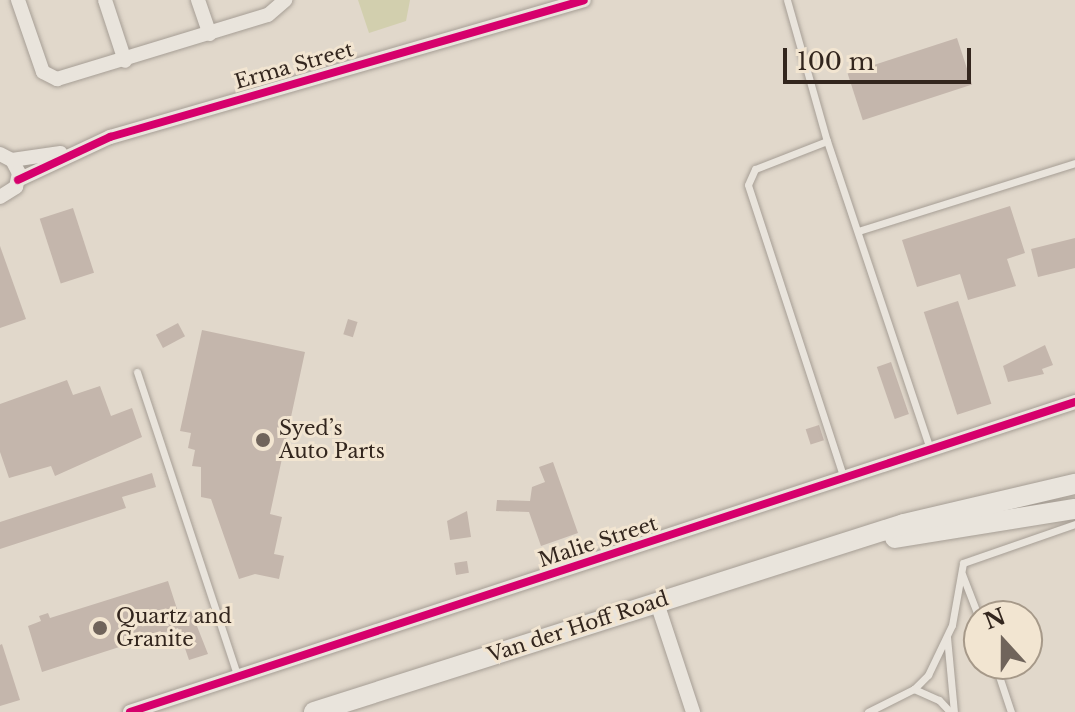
<!DOCTYPE html>
<meta charset="utf-8">
<style>
body{margin:0}
#map{position:relative;width:1075px;height:712px;overflow:hidden;background:#e1d8cb;font-family:"Libre Baskerville",serif}
div>[style]{position:absolute}
.green>*{inset:0;background:#d2cfae}
.building>*{inset:0;background:#c4b6ac;transform-origin:0 0}
.roads{filter:drop-shadow(0 0 2px #a69e95) drop-shadow(0 0 2px #a69e95)}
.lane>*{height:7px;margin:-3.5px;padding:0 3.5px;transform-origin:3.5px;border-radius:3.5px;background:#e9e4dc}
.street>*{height:14px;margin:-7px;padding:0 7px;transform-origin:7px;border-radius:7px;background:#e9e4dc}
.secondary>*{height:20px;margin:-10px;padding:0 10px;transform-origin:10px;border-radius:10px;background:#e9e4dc}
.cycleway>*{height:8px;margin:-4px;padding:0 4px;transform-origin:4px;border-radius:4px;background:#d6006c}
.dots>*{width:22px;height:22px;translate:-50% -50%;box-sizing:border-box;border:4px solid #f2e5d1;border-radius:50%}
span{translate:-50% -50%;white-space:nowrap;text-align:center;line-height:1.15;-webkit-text-stroke:6px #f2e5d1;paint-order:stroke}
.street-label{font-size:20px;color:#33261e}
.poi-label{font-size:20px;color:#33261e}
.left{translate:0 -50%;text-align:left}
.north{position:absolute;left:963px;top:600px;width:80px;height:80px;box-sizing:border-box;background:#f2e5d1;border:2px solid #a69989;border-radius:50%;rotate:339deg;font-size:22px;font-weight:700;line-height:32px;text-align:center;color:#33261e}
.north::after{content:'';display:block;margin:auto;width:28px;height:36px;background:#70645b;clip-path:polygon(50% 0,100% 100%,50% 72%,0 100%)}
.scale{position:absolute;left:783px;top:48px;width:188px;height:36px;box-sizing:border-box;border:4px solid #33261e;border-top:0;padding-left:10px;font-size:24px;line-height:28px;white-space:nowrap;color:#33261e;-webkit-text-stroke:6px #f2e5d1;paint-order:stroke}
</style>
<div id="map">
<div class="green">
<div style="clip-path:polygon(358px 0,410px 0,406px 21px,369px 33px)"></div>
</div>
<div class="building">
<div style="left:957px;top:38px;width:49px;height:115px;rotate:72deg"></div>
<div style="clip-path:polygon(1010px 206px,1025px 253px,1007px 259px,1016px 286px,968px 300px,960px 274px,917px 287px,902px 240px)"></div>
<div style="left:73px;top:208px;width:68px;height:35px;rotate:72deg"></div>
<div style="clip-path:polygon(1075px 238px,1075px 268px,1038px 277px,1031px 249px)"></div>
<div style="clip-path:polygon(0 246px,26px 319px,0 328px)"></div>
<div style="left:958px;top:301px;width:108px;height:36px;rotate:72deg"></div>
<div style="left:348px;top:319px;width:10px;height:16px;rotate:17deg"></div>
<div style="left:178px;top:323px;width:15px;height:25px;rotate:62deg"></div>
<div style="clip-path:polygon(202px 330px,305px 352px,270px 514px,282px 517px,274px 554px,284px 556px,279px 579px,255px 574px,239px 579px,211px 499px,201px 497px,201px 467px,192px 466px,195px 450px,188px 448px,191px 433px,180px 431px)"></div>
<div style="clip-path:polygon(1045px 345px,1053px 365px,1042px 369px,1044px 374px,1008px 382px,1003px 366px)"></div>
<div style="left:891px;top:362px;width:55px;height:15px;rotate:71deg"></div>
<div style="clip-path:polygon(67px 380px,73px 395px,100px 386px,111px 416px,132px 408px,142px 437px,55px 476px,51px 466px,9px 478px,0 452px,0 404px)"></div>
<div style="left:819px;top:425px;width:16px;height:14px;rotate:72deg"></div>
<div style="clip-path:polygon(553px 462px,578px 533px,541px 546px,529px 512px,496px 511px,497px 500px,530px 501px,532px 487px,545px 482px,539px 467px)"></div>
<div style="clip-path:polygon(152px 473px,156px 487px,122px 497px,126px 508px,0 549px,0 522px)"></div>
<div style="clip-path:polygon(467px 511px,471px 537px,450px 540px,447px 521px)"></div>
<div style="left:467px;top:561px;width:12px;height:13px;rotate:81deg"></div>
<div style="clip-path:polygon(168px 581px,179px 615px,191px 611px,208px 654px,189px 660px,178px 628px,42px 672px,28px 626px,41px 621px,39px 616px,48px 613px,50px 618px)"></div>
<div style="clip-path:polygon(2px 644px,20px 700px,0 706px,0 645px)"></div>
</div>
<div class="roads">
<div class="lane">
<div style="left:787px;top:0;width:147px;rotate:74.2deg"></div>
<div style="left:827px;top:141px;width:325px;rotate:71.5deg"></div>
<div style="left:827px;top:141px;width:77px;rotate:158.7deg"></div>
<div style="left:755px;top:169px;width:17px;rotate:114deg"></div>
<div style="left:748px;top:185px;width:308px;rotate:71.9deg"></div>
<div style="left:858px;top:231px;width:227px;rotate:-17.4deg"></div>
<div style="left:137px;top:372px;width:321px;rotate:71.7deg"></div>
<div style="left:962px;top:574px;width:47px;rotate:68.9deg"></div>
<div style="left:947px;top:637px;width:75px;rotate:84.7deg"></div>
<div style="left:995px;top:664px;width:51px;rotate:71.6deg"></div>
<div style="left:914px;top:689px;width:27px;rotate:24deg"></div>
<div style="left:939px;top:700px;width:16px;rotate:47deg"></div>
<div style="left:868px;top:712px;width:51px;rotate:-26.6deg"></div>
<div style="left:914px;top:689px;width:20px;rotate:-45deg"></div>
<div style="left:928px;top:675px;width:55px;rotate:-64.4deg"></div>
<div style="left:952px;top:625px;width:63px;rotate:-79.9deg"></div>
<div style="left:963px;top:563px;width:119px;rotate:-19.2deg"></div>
</div>
<div class="street">
<div style="left:18px;top:0;width:76px;rotate:70.9deg"></div>
<div style="left:43px;top:72px;width:16px;rotate:27deg"></div>
<div style="left:57px;top:79px;width:220px;rotate:-16.9deg"></div>
<div style="left:268px;top:15px;width:23px;rotate:-41deg"></div>
<div style="left:105px;top:0;width:64px;rotate:71.8deg"></div>
<div style="left:198px;top:0;width:36px;rotate:71deg"></div>
<div style="left:0;top:154px;width:13px;rotate:27deg"></div>
<div style="left:12px;top:160px;width:15px;rotate:62deg"></div>
<div style="left:19px;top:173px;width:14px;rotate:102deg"></div>
<div style="left:16px;top:187px;width:19px;rotate:148deg"></div>
<div style="left:12px;top:160px;width:49px;rotate:-8.3deg"></div>
<div style="left:18px;top:180px;width:102px;rotate:-25.1deg"></div>
<div style="left:110px;top:137px;width:493px;rotate:-16.1deg"></div>
<div style="left:657px;top:603px;width:115px;rotate:71.7deg"></div>
<div style="left:130px;top:712px;width:995px;rotate:-18.16deg"></div>
</div>
<div class="secondary">
<div style="left:895px;top:538px;width:182px;rotate:-9.2deg"></div>
<div style="left:314px;top:712px;width:619px;rotate:-17.67deg"></div>
<div style="left:904px;top:524px;width:176px;rotate:-13.2deg"></div>
</div>
</div>
<div class="cycleway">
<div style="left:18px;top:180px;width:102px;rotate:-25.1deg"></div>
<div style="left:110px;top:137px;width:493px;rotate:-16.1deg"></div>
<div style="left:130px;top:712px;width:995px;rotate:-18.16deg"></div>
</div>
<div class="dots">
<div style="left:263px;top:440px;background:#70645b"></div>
<div style="left:100px;top:628px;background:#70645b"></div>
</div>
<div class="street-label">
<span style="left:294px;top:66px;rotate:-16deg">Erma Street</span>
<span style="left:598px;top:542px;rotate:-18deg">Malie Street</span>
<span style="left:578px;top:627px;rotate:-18deg">Van der Hoff Road</span>
</div>
<div class="poi-label">
<span class="left" style="left:279px;top:440px">Syed’s<br>Auto Parts</span>
<span class="left" style="left:116px;top:628px">Quartz and<br>Granite</span>
</div>
<div class="north">N</div>
<div class="scale">100 m</div>
</div>
